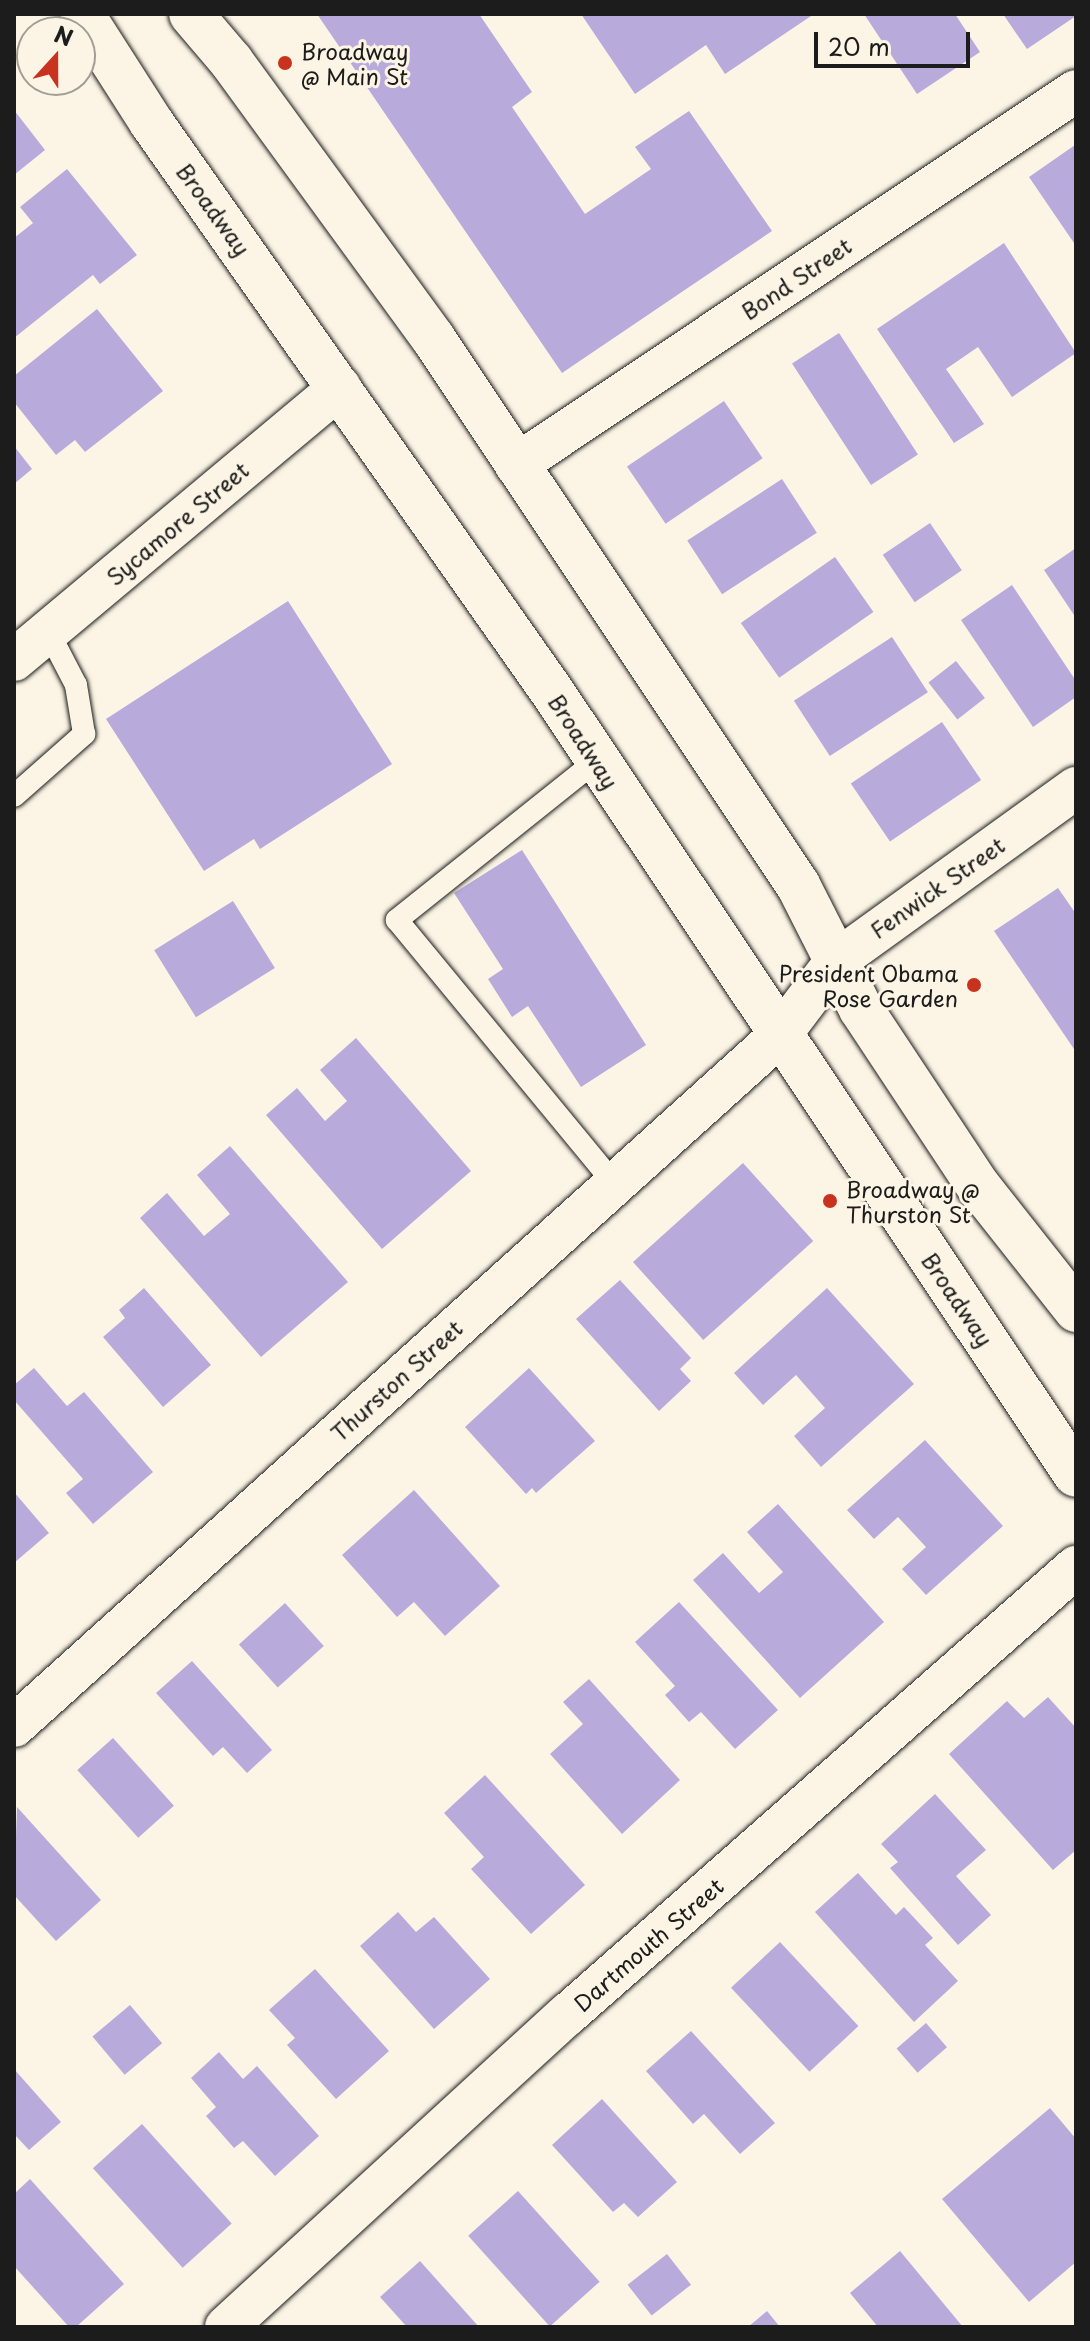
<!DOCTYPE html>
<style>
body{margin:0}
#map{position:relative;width:1090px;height:2341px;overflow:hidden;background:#fcf5e5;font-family:"Playpen Sans",sans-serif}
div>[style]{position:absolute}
.building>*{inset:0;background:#b8abdc;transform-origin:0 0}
.roads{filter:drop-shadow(0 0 2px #1c1c1c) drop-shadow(0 0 2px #1c1c1c)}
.service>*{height:22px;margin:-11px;padding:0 11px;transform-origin:11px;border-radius:11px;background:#fcf5e5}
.minor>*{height:42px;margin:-21px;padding:0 21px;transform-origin:21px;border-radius:21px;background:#fcf5e5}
.secondary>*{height:44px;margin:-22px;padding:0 22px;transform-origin:22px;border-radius:22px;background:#fcf5e5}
.dots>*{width:22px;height:22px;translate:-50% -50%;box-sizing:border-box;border:4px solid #fcf5e5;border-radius:50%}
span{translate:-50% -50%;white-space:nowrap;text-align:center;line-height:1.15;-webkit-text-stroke:6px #fcf5e5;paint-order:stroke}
.poi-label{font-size:22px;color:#1c1c1c}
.left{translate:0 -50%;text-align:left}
.right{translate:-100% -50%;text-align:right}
.street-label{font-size:22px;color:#1c1c1c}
.frame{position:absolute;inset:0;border:16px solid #1c1c1c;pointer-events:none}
.north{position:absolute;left:16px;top:16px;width:80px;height:80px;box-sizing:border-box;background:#fcf5e5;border:2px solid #a29e95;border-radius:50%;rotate:21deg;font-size:22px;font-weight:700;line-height:32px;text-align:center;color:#1c1c1c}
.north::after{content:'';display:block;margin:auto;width:28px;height:36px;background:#c8321e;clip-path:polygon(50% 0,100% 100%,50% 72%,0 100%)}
.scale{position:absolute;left:814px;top:32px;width:156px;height:36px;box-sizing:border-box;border:4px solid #1c1c1c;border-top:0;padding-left:10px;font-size:24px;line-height:28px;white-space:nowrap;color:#1c1c1c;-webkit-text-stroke:6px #fcf5e5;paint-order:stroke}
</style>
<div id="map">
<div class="building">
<div style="clip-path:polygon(317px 14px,479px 14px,532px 92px,512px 107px,585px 214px,651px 169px,635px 147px,689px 111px,772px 231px,562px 373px)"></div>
<div style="clip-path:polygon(581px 14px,814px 14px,725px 74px,706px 45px,635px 94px)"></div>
<div style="clip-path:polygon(864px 14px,955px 14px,980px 52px,917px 94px)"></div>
<div style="clip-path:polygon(1003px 14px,1076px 14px,1076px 16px,1027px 49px)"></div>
<div style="clip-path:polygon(14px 110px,45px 150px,14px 175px)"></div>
<div style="clip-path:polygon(1075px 145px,1076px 147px,1076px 246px,1029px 177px)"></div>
<div style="clip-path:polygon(67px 169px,137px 255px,100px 284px,93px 275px,14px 338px,14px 238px,33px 223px,20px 207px)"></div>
<div style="clip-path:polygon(1004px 243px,1076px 353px,1012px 397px,978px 347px,946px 369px,984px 424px,954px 443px,877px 329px)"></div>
<div style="clip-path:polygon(97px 309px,163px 391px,85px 452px,75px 440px,56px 455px,14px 402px,14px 376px)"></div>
<div style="left:839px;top:333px;width:145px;height:56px;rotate:57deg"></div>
<div style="left:724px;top:401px;width:69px;height:117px;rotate:56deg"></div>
<div style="clip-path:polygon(14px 446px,32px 469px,14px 484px)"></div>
<div style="left:782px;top:479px;width:64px;height:113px;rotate:57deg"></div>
<div style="left:930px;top:523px;width:57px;height:57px;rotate:56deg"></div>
<div style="clip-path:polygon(1076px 548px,1076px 618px,1044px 570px)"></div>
<div style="left:835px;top:557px;width:67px;height:115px;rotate:55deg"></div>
<div style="clip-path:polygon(1012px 585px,1076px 681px,1076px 697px,1033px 727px,961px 620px)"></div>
<div style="clip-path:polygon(288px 601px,392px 764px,260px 849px,254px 839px,204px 871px,106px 719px)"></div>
<div style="left:892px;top:637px;width:66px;height:117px;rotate:57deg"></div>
<div style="left:956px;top:661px;width:47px;height:35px;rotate:52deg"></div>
<div style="left:942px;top:722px;width:70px;height:110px;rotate:56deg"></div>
<div style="clip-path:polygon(522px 850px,646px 1045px,581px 1087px,528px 1006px,512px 1017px,488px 979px,503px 969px,454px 893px)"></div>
<div style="clip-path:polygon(1058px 888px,1076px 914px,1076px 1052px,994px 931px)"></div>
<div style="left:233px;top:901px;width:79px;height:93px;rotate:58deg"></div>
<div style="clip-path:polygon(356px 1038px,471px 1171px,382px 1249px,266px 1115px,297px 1088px,325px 1121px,347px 1101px,320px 1070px)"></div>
<div style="clip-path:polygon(230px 1146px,348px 1282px,261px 1357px,140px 1218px,167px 1193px,204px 1236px,230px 1214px,197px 1175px)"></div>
<div style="left:743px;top:1163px;width:105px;height:148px;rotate:48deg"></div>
<div style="clip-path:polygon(620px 1280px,691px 1358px,680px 1369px,691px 1381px,659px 1411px,576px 1319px)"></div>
<div style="clip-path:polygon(144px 1288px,211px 1365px,163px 1407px,103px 1337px,125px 1318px,119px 1310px)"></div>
<div style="clip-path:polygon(827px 1288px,914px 1384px,821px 1467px,794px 1436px,825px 1408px,796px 1375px,763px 1405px,734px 1373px)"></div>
<div style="clip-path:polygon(34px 1368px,67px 1406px,84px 1392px,153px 1472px,93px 1524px,66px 1493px,83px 1479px,14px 1400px,14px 1385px)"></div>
<div style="clip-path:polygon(529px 1368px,595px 1441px,536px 1493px,532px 1488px,526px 1494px,465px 1427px)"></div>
<div style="clip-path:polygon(925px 1440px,1003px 1526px,926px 1595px,902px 1569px,926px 1547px,898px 1517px,874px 1539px,847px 1510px)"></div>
<div style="clip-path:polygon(414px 1490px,500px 1586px,445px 1636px,414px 1602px,397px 1617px,342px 1555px)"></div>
<div style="clip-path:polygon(14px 1492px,49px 1533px,14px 1563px)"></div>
<div style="clip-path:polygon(778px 1504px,884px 1622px,800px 1698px,693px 1580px,723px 1553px,759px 1593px,783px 1572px,747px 1532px)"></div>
<div style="clip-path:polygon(679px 1602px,778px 1710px,735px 1749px,701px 1712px,689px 1722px,665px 1695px,675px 1686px,635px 1642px)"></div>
<div style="left:285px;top:1603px;width:58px;height:62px;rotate:48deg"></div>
<div style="clip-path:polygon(192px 1661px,272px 1750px,247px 1773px,223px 1747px,213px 1756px,156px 1693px)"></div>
<div style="clip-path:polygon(589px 1679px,680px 1780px,622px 1834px,550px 1754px,583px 1724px,563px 1702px)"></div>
<div style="clip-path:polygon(1048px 1697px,1076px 1728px,1076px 1850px,1053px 1870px,949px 1754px,1007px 1701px,1024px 1718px)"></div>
<div style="left:113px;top:1738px;width:91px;height:48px;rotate:48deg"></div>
<div style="clip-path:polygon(485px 1775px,585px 1885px,531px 1934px,471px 1869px,484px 1857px,444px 1813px)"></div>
<div style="clip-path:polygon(935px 1794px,986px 1850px,956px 1876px,991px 1915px,958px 1945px,890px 1868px,898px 1862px,881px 1844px)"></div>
<div style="clip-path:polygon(17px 1807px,101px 1900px,56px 1941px,14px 1895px)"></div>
<div style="clip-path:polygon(858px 1873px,896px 1915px,904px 1907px,933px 1938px,925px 1945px,958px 1981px,914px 2022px,815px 1912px)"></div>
<div style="clip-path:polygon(398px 1912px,416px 1932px,434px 1917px,490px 1979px,434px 2029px,360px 1946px)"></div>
<div style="left:780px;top:1942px;width:115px;height:67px;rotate:47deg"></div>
<div style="clip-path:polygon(315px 1969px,389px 2051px,336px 2099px,287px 2045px,295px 2038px,269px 2010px)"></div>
<div style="left:130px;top:2005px;width:50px;height:49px;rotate:50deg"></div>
<div style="left:926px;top:2023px;width:32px;height:39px;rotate:49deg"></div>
<div style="clip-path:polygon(691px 2031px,775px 2123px,740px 2154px,704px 2114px,693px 2124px,646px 2071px)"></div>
<div style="clip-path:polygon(219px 2052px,243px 2079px,257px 2066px,319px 2136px,275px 2176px,243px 2141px,234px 2148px,206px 2116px,216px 2107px,191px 2078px)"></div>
<div style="clip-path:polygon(14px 2069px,61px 2122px,29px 2150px,14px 2134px)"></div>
<div style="clip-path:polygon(602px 2099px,677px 2182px,638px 2217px,624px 2203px,613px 2212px,552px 2145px)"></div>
<div style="clip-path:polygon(1050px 2108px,1076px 2139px,1076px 2262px,1029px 2302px,942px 2199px)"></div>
<div style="left:142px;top:2124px;width:134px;height:66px;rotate:48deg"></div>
<div style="clip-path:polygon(30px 2179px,124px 2284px,76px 2327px,69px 2327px,14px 2266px,14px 2194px)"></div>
<div style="left:518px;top:2191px;width:122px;height:67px;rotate:48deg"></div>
<div style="clip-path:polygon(900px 2251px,963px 2327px,878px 2327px,850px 2293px)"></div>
<div style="left:667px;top:2254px;width:39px;height:50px;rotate:52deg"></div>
<div style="clip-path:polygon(420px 2261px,479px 2327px,407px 2327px,380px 2297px)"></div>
<div style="clip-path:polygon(767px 2311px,780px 2327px,748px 2327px)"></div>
</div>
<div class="roads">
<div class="service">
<div style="left:596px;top:761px;width:255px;rotate:141.4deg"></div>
<div style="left:397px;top:920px;width:341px;rotate:50.5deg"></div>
<div style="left:14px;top:796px;width:94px;rotate:-41.5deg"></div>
<div style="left:84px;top:734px;width:50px;rotate:-99.3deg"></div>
<div style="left:76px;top:685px;width:61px;rotate:-117.4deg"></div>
</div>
<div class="minor">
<div style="left:516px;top:465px;width:673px;rotate:-33.74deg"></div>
<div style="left:14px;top:660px;width:425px;rotate:-39.9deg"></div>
<div style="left:14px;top:1726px;width:1032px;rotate:-42.05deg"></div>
<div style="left:780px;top:1035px;width:93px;rotate:-52.9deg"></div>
<div style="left:836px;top:961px;width:296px;rotate:-35.8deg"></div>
<div style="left:226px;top:2327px;width:464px;rotate:-42.5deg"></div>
<div style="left:568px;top:2014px;width:677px;rotate:-41.35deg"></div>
</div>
<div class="secondary">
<div style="left:82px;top:14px;width:128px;rotate:57.4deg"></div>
<div style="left:151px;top:122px;width:695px;rotate:54.85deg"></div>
<div style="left:551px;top:690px;width:944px;rotate:56.23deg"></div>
<div style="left:191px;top:14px;width:62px;rotate:49.6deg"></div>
<div style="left:231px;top:61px;width:343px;rotate:53.9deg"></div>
<div style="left:433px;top:338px;width:658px;rotate:56.29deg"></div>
<div style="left:798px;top:885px;width:139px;rotate:63.1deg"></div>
<div style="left:861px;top:1009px;width:214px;rotate:56.5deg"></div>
<div style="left:979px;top:1187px;width:157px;rotate:51.7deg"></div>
</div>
</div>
<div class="dots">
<div style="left:285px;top:63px;background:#c8321e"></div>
<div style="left:974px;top:985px;background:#c8321e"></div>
<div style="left:830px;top:1201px;background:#c8321e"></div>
</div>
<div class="poi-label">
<span class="left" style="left:301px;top:63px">Broadway<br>@ Main St</span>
<span class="right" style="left:958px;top:985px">President Obama<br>Rose Garden</span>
<span class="left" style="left:846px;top:1201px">Broadway @<br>Thurston St</span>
</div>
<div class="street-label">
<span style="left:214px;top:209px;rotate:54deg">Broadway</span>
<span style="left:796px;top:278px;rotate:-34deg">Bond Street</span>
<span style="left:177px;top:523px;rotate:-40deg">Sycamore Street</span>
<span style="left:584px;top:741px;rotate:57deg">Broadway</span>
<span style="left:937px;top:887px;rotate:-35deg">Fenwick Street</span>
<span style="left:958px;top:1299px;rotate:56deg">Broadway</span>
<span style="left:396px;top:1380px;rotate:-42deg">Thurston Street</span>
<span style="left:648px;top:1944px;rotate:-41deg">Dartmouth Street</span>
</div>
<div class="frame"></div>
<div class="north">N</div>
<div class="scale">20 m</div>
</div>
